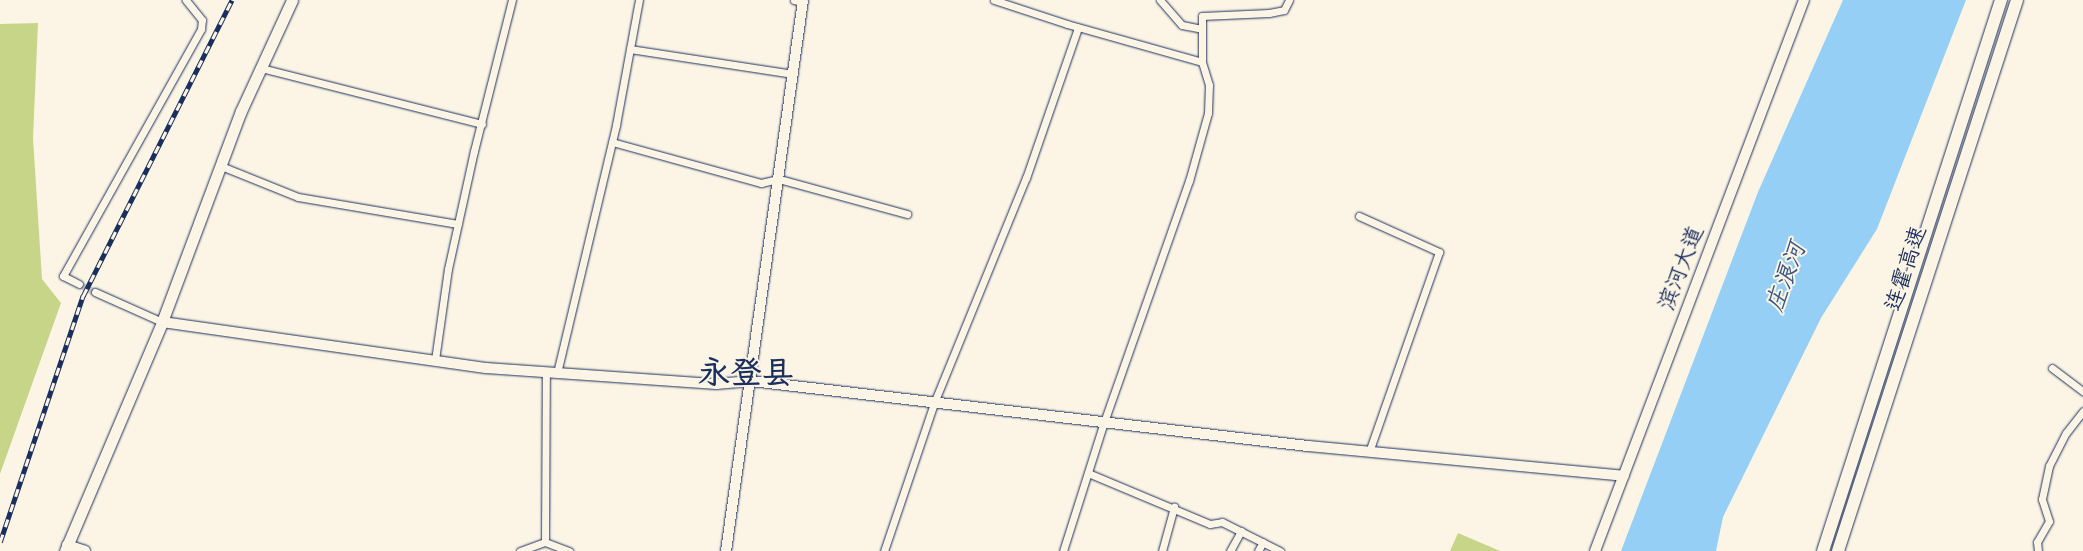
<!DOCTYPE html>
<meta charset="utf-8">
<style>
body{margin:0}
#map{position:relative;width:2083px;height:551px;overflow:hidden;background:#fcf5e5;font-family:"Indie Flower","LXGW WenKai TC",sans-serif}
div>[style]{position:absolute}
.green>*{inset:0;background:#c7d589}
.water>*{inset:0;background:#96cff5}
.street-tunnel>*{height:7px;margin-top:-3.5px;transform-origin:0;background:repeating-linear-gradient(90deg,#cfcdca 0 7px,transparent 0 10.5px)}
.roads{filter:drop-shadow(0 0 1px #1b2f5e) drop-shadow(0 0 1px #1b2f5e)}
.street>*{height:7px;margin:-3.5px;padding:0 3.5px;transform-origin:3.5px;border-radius:3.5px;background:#fcf5e5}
.secondary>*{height:10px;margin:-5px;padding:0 5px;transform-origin:5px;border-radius:5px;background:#fcf5e5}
.primary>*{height:11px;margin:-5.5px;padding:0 5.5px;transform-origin:5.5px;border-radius:5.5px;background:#fcf5e5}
.highway>*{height:12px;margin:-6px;padding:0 6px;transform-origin:6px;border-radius:6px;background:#fcf5e5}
.rail>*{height:4.5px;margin-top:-2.25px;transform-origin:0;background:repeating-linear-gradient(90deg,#fcf5e5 0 8px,#1b2f5e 0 16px);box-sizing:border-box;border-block:1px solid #1b2f5e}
span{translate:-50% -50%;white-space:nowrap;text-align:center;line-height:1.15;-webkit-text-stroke:4px #fcf5e5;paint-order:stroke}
.street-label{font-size:22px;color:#1b2f5e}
.water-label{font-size:24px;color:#3a5784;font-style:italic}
.town-label{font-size:32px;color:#1b2f5e;font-weight:700}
</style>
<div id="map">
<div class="green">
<div style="clip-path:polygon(38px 23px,33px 138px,42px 279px,61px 303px,0 474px,0 24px)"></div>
<div style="clip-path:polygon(1458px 533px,1500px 551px,1450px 551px)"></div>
</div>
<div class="water">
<div style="clip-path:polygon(1843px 0,1966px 0,1877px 229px,1821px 318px,1723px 517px,1716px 551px,1621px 551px,1758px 192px)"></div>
</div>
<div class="street-tunnel">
<div style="left:79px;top:284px;width:18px;rotate:27deg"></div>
</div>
<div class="roads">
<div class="street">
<div style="left:794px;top:0;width:8px;rotate:14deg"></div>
<div style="left:994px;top:0;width:77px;rotate:18.2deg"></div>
<div style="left:1067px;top:24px;width:140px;rotate:15.7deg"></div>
<div style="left:1160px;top:0;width:33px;rotate:49deg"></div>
<div style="left:1182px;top:25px;width:20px;rotate:11deg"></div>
<div style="left:630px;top:49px;width:165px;rotate:8.7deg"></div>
<div style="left:261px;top:68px;width:228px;rotate:14.2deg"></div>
<div style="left:612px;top:142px;width:155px;rotate:15.4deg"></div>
<div style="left:761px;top:183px;width:18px;rotate:-13deg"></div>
<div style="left:779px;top:179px;width:133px;rotate:15.3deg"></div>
<div style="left:221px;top:166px;width:83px;rotate:21.9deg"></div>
<div style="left:298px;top:197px;width:162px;rotate:9.6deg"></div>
<div style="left:1359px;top:216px;width:88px;rotate:24.2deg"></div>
<div style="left:1439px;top:252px;width:212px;rotate:109.3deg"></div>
<div style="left:79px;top:284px;width:18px;rotate:-153deg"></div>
<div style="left:63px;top:276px;width:283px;rotate:-60.8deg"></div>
<div style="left:201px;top:29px;width:9px;rotate:-84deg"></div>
<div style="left:202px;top:20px;width:26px;rotate:-129deg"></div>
<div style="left:95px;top:292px;width:73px;rotate:24.1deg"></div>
<div style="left:435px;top:360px;width:92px;rotate:-81.9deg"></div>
<div style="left:448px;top:269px;width:121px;rotate:-77.6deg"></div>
<div style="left:474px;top:151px;width:156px;rotate:-75.9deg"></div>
<div style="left:2052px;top:368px;width:39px;rotate:37deg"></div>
<div style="left:557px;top:373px;width:255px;rotate:-76.6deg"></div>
<div style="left:616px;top:125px;width:127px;rotate:-79.6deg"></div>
<div style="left:1088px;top:473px;width:132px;rotate:22.7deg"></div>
<div style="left:1210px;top:524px;width:12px;rotate:-9deg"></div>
<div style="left:1222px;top:522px;width:65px;rotate:26.6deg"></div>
<div style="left:545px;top:542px;width:170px;rotate:-89.7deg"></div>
<div style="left:520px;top:551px;width:27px;rotate:-20deg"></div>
<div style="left:545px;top:542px;width:26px;rotate:21deg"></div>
<div style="left:884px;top:551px;width:156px;rotate:-71.3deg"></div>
<div style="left:934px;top:403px;width:243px;rotate:-67.8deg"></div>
<div style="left:1026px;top:178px;width:159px;rotate:-70.9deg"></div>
<div style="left:1063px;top:551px;width:135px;rotate:-72.4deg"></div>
<div style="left:1104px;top:422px;width:256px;rotate:-70.6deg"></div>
<div style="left:1189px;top:181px;width:71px;rotate:-74.4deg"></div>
<div style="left:1208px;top:113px;width:28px;rotate:-88deg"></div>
<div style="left:1209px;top:85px;width:24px;rotate:-107deg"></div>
<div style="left:1202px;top:62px;width:46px;rotate:-90deg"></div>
<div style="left:1202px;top:16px;width:67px;rotate:-2.6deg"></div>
<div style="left:1269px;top:13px;width:15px;rotate:-11deg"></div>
<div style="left:1284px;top:10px;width:11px;rotate:-63deg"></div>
<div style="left:1162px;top:551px;width:46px;rotate:-74.7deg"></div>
<div style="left:1230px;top:551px;width:23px;rotate:-61deg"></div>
<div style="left:1258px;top:551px;width:10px;rotate:-61deg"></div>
<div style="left:2038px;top:551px;width:9px;rotate:-96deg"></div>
<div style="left:2037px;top:542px;width:24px;rotate:-60deg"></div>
<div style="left:2049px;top:521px;width:23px;rotate:-108deg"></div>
<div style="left:2042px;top:499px;width:34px;rotate:-78deg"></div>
<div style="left:2049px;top:466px;width:37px;rotate:-63deg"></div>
<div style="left:2066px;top:433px;width:28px;rotate:-52deg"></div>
</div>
<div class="secondary">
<div style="left:162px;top:322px;width:327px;rotate:8.1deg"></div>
<div style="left:486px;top:368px;width:231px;rotate:4deg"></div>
<div style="left:716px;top:384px;width:35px;rotate:-5deg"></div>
<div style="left:751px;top:381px;width:561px;rotate:6.66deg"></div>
<div style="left:1308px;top:446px;width:317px;rotate:5.4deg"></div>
<div style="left:67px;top:545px;width:19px;rotate:18deg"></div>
<div style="left:726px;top:551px;width:556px;rotate:-82.04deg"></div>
<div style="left:1595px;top:551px;width:589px;rotate:-69.23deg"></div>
</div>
<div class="primary">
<div style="left:65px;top:551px;width:249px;rotate:-67deg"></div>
<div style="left:162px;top:322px;width:225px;rotate:-69.5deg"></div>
<div style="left:241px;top:111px;width:122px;rotate:-65.3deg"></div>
</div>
<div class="highway">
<div style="left:1823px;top:551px;width:579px;rotate:-72.1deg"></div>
<div style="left:1838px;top:551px;width:579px;rotate:-72deg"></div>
</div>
</div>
<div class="rail">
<div style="left:0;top:542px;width:260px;rotate:-71.4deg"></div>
<div style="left:83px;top:296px;width:331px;rotate:-63.3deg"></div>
</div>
<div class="street-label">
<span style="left:1683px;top:269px;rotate:-69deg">滨河大道</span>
<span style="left:1908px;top:269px;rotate:-72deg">连霍高速</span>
</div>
<div class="water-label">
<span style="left:1788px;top:278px;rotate:-70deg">庄浪河</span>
</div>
<div class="town-label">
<span style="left:746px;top:376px">永登县</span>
</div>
</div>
